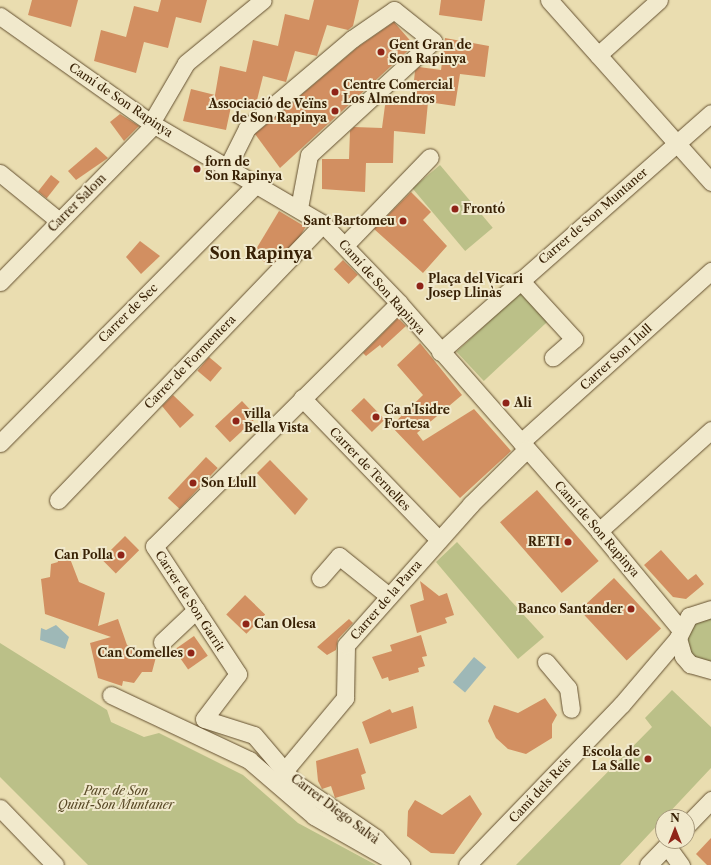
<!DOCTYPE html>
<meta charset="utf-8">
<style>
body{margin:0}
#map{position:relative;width:711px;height:865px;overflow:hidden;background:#eaddb0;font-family:"Libre Caslon Text",serif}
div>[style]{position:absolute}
.green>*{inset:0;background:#bbc088;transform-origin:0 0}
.water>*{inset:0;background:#9eb8b7;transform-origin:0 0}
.building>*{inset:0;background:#d28f61;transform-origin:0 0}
.roads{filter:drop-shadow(0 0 1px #645030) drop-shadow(0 0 1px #645030)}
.minor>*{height:17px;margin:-8.5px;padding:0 8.5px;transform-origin:8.5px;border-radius:8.5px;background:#f1e9cc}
.dots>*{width:11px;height:11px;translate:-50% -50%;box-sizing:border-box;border:2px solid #f1e9cc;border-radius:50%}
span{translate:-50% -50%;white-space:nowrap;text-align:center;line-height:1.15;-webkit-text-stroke:4px #f1e9cc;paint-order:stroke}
.poi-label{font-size:12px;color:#382105;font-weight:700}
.left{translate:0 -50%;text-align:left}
.right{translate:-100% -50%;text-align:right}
.street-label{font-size:12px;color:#382105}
.park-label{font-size:12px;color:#594926;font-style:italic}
.district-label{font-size:16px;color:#382105;font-weight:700}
.north{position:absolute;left:655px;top:809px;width:40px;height:40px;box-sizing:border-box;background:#f1e9cc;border:1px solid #a7997c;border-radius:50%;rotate:0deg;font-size:11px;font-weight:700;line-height:16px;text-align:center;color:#382105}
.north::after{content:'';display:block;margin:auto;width:14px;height:18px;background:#8f2418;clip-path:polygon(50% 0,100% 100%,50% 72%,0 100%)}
</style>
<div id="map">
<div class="green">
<div style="left:440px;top:165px;width:82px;height:36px;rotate:50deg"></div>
<div style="left:526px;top:287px;width:40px;height:95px;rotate:47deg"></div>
<div style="clip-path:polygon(457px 542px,544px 637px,518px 659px,436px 562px)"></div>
<div style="clip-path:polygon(711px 617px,711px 665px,702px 663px,689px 653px,686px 637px,694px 623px)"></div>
<div style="clip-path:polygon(0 643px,107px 710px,111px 722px,144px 737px,159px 733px,243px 775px,298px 823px,376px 865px,88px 865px,0 777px)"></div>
<div style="clip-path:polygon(672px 690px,711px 727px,711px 768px,620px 865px,516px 865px,652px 727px,645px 718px)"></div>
</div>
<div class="water">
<div style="clip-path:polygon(56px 625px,69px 637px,65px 649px,40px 640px,41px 628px,46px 630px)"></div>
<div style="left:474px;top:657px;width:16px;height:33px;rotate:40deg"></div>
</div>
<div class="building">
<div style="clip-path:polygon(32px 0,78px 0,71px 27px,28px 15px)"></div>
<div style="clip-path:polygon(161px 0,207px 0,201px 23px,176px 17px,168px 48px,144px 42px,136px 73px,94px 61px,101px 30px,126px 37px,134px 6px,158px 12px)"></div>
<div style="clip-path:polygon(314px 0,359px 0,353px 26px,348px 30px,327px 25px,317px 56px,295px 51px,286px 82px,263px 76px,255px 108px,232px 102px,226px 130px,183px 121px,191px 89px,215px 95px,220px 66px,246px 72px,253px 40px,278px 46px,285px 14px,309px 20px)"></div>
<div style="clip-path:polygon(441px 0,485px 0,482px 21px,439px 15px)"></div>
<div style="clip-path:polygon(394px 22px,414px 45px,280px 168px,255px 134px,358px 47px)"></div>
<div style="clip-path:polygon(445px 38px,489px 46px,485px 77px,460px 74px,455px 106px,428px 102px,425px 134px,394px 131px,393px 163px,366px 163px,365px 192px,322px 189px,322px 159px,349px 159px,350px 131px,354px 127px,382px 128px,386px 98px,412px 99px,415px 71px,419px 67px,441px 70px)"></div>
<div style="clip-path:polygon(120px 114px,139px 126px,124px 141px,110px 122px)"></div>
<div style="clip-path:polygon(96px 147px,108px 158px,76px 180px,68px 171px)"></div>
<div style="left:51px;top:175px;width:11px;height:21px;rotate:38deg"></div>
<div style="clip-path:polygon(411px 192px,431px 212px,423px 220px,447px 246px,423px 273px,374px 229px)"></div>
<div style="left:279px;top:211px;width:31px;height:51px;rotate:31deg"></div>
<div style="clip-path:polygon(140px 241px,160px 256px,141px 274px,126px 257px)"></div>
<div style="left:343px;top:260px;width:21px;height:13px;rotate:45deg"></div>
<div style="clip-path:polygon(398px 318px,406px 326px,382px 348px,380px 345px,366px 356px,363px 353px)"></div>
<div style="clip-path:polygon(420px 343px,462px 395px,417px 433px,423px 441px,474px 409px,511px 451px,460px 498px,391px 426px,423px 395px,397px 365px)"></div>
<div style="left:209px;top:357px;width:17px;height:18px;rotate:40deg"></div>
<div style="clip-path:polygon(173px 395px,194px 415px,180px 428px,162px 406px)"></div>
<div style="left:364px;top:398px;width:30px;height:18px;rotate:46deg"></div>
<div style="left:242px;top:401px;width:22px;height:37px;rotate:47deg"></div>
<div style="left:206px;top:457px;width:16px;height:56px;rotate:43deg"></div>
<div style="clip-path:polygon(270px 460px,308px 499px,295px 515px,257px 473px)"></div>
<div style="left:537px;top:490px;width:94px;height:49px;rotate:49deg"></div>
<div style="left:125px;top:536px;width:20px;height:33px;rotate:45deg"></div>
<div style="clip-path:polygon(661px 550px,688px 580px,696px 574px,704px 584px,686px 599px,673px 597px,644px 565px)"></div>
<div style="clip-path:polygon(69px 556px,79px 582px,105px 593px,98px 626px,118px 619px,127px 645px,156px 657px,152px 672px,142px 672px,134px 683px,123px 681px,122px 686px,98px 678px,90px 643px,111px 637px,45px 614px,41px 579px,50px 577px,51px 564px,58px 562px,57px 558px)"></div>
<div style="left:614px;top:578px;width:69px;height:47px;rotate:47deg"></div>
<div style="clip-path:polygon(420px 581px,439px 596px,447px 593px,454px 615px,445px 618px,447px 623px,417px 633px,410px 605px,424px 600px)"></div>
<div style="left:245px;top:595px;width:28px;height:27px;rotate:44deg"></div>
<div style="clip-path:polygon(349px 619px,353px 623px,338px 639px,336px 650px,327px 655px,317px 647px)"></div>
<div style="clip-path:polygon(421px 635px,427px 656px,422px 657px,425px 666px,418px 668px,419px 672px,389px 681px,388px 677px,382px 679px,372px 657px,392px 651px,390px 645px)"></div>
<div style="left:194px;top:636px;width:24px;height:24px;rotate:55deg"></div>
<div style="clip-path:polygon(545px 698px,557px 715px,552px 724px,552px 738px,526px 754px,508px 749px,496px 738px,488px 721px,494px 705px,518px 713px)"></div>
<div style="clip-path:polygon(413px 706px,417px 728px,370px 744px,362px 722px,390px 709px,392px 713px)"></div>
<div style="clip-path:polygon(358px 748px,366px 773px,361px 775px,365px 789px,335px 798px,331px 786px,322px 789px,318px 781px,316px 761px)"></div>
<div style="clip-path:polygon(470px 795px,482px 814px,454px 854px,431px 853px,407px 836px,408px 811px,415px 800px,442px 815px)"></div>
<div style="clip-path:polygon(711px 838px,711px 865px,707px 865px,696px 854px)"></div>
</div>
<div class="roads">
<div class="minor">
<div style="left:549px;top:0;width:244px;rotate:48.3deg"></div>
<div style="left:0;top:16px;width:185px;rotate:35.3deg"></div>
<div style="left:151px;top:123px;width:199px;rotate:30.4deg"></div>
<div style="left:323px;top:224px;width:110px;rotate:46.1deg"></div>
<div style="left:399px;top:303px;width:303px;rotate:48.7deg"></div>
<div style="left:599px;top:531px;width:127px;rotate:50.4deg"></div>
<div style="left:598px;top:55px;width:82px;rotate:-42deg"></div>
<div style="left:151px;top:123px;width:69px;rotate:-59.7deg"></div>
<div style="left:186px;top:63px;width:99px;rotate:-39.3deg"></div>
<div style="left:227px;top:168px;width:45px;rotate:-63.4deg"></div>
<div style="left:247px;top:128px;width:138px;rotate:-40.3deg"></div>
<div style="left:352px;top:39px;width:51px;rotate:-34.6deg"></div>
<div style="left:394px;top:10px;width:50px;rotate:38.5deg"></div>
<div style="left:433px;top:41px;width:168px;rotate:137.4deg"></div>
<div style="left:309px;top:155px;width:54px;rotate:100.7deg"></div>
<div style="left:0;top:173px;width:76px;rotate:39.1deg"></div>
<div style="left:345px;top:245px;width:122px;rotate:-46deg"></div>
<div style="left:520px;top:280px;width:80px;rotate:47.5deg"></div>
<div style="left:574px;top:339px;width:28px;rotate:139deg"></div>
<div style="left:0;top:282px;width:220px;rotate:-45.6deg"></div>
<div style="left:399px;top:303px;width:345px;rotate:135.2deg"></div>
<div style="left:154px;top:546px;width:153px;rotate:56.7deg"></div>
<div style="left:238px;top:674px;width:56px;rotate:127.1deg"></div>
<div style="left:204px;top:719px;width:52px;rotate:17.7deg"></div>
<div style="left:254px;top:735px;width:62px;rotate:49.6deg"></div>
<div style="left:294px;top:782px;width:99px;rotate:34.3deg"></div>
<div style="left:376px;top:838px;width:37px;rotate:47deg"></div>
<div style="left:440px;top:352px;width:361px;rotate:-41.4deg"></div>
<div style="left:302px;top:398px;width:197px;rotate:46deg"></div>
<div style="left:521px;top:442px;width:256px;rotate:-42deg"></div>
<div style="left:0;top:443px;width:364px;rotate:-45.3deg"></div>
<div style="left:58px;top:500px;width:383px;rotate:-46.2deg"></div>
<div style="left:599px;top:531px;width:151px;rotate:-42deg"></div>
<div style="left:320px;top:578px;width:29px;rotate:-49deg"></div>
<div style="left:339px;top:556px;width:64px;rotate:38.7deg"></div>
<div style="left:711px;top:609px;width:23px;rotate:162deg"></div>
<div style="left:689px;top:616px;width:25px;rotate:117deg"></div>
<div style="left:678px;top:638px;width:19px;rotate:74deg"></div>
<div style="left:683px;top:656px;width:11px;rotate:49deg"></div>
<div style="left:690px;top:664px;width:22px;rotate:16deg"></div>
<div style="left:162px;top:642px;width:47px;rotate:-43.3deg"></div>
<div style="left:546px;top:662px;width:34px;rotate:50deg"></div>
<div style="left:568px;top:688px;width:21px;rotate:82deg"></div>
<div style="left:111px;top:695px;width:153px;rotate:25.2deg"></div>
<div style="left:249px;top:760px;width:86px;rotate:40.7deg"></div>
<div style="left:314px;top:816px;width:86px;rotate:29.8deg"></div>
<div style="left:285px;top:770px;width:94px;rotate:-50.2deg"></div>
<div style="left:345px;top:698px;width:53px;rotate:-88.9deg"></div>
<div style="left:346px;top:645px;width:188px;rotate:-48.4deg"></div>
<div style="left:471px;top:504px;width:78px;rotate:-44.5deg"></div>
<div style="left:0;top:808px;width:79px;rotate:46deg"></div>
<div style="left:687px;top:825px;width:35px;rotate:-46deg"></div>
<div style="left:667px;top:846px;width:24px;rotate:54deg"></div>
<div style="left:467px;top:865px;width:223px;rotate:-46.1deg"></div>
<div style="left:622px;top:704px;width:87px;rotate:-49.7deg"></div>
<div style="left:648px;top:865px;width:33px;rotate:-46deg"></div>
</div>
</div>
<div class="dots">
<div style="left:381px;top:52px;background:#8f2418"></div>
<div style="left:335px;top:92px;background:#8f2418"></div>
<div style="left:335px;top:111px;background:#8f2418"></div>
<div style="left:197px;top:169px;background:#8f2418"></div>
<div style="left:455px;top:209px;background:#8f2418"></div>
<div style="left:403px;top:221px;background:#8f2418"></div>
<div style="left:420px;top:286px;background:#8f2418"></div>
<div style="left:506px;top:403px;background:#8f2418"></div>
<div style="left:376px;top:417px;background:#8f2418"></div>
<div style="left:236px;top:421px;background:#8f2418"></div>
<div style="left:193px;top:483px;background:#8f2418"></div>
<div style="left:568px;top:542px;background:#8f2418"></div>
<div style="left:121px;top:555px;background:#8f2418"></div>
<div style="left:631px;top:609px;background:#8f2418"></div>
<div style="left:246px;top:624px;background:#8f2418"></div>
<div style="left:191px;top:653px;background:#8f2418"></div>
<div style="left:648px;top:759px;background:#8f2418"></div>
</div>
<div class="poi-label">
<span class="left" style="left:389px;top:52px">Gent Gran de<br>Son Rapinya</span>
<span class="left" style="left:343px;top:92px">Centre Comercial<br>Los Almendros</span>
<span class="right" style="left:327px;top:111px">Associació de Veïns<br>de Son Rapinya</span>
<span class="left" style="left:205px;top:169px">forn de<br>Son Rapinya</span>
<span class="left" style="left:463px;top:209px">Frontó</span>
<span class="right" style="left:395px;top:221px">Sant Bartomeu</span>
<span class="left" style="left:428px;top:286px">Plaça del Vicari<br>Josep Llinàs</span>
<span class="left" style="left:514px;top:403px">Ali</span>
<span class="left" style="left:384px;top:417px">Ca n'Isidre<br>Fortesa</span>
<span class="left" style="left:244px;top:421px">villa<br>Bella Vista</span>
<span class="left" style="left:201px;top:483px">Son Llull</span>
<span class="right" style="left:560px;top:542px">RETI</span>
<span class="right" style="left:113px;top:555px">Can Polla</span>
<span class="right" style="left:623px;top:609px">Banco Santander</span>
<span class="left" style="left:254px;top:624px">Can Olesa</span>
<span class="right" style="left:183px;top:653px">Can Comelles</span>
<span class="right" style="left:640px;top:759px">Escola de<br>La Salle</span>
</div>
<div class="street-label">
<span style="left:121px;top:100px;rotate:34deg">Camí de Son Rapinya</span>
<span style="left:77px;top:203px;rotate:-45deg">Carrer Salom</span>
<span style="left:593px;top:216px;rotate:-41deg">Carrer de Son Muntaner</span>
<span style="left:382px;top:287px;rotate:48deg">Camí de Son Rapinya</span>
<span style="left:128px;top:313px;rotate:-45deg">Carrer de Sec</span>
<span style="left:616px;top:357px;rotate:-42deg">Carrer Son Llull</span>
<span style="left:190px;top:362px;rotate:-46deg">Carrer de Formentera</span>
<span style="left:370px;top:469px;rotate:46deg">Carrer de Ternelles</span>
<span style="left:597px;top:529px;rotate:49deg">Camí de Son Rapinya</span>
<span style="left:386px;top:600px;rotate:-49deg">Carrer de la Parra</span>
<span style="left:190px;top:601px;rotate:57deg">Carrer de Son Garrit</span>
<span style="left:540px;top:790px;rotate:-47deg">Camí dels Reis</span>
<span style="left:335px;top:809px;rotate:37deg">Carrer Diego Salvà</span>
</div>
<div class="park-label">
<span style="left:116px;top:798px">Parc de Son<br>Quint-Son Muntaner</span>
</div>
<div class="district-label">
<span style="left:261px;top:253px">Son Rapinya</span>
</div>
<div class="north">N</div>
</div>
